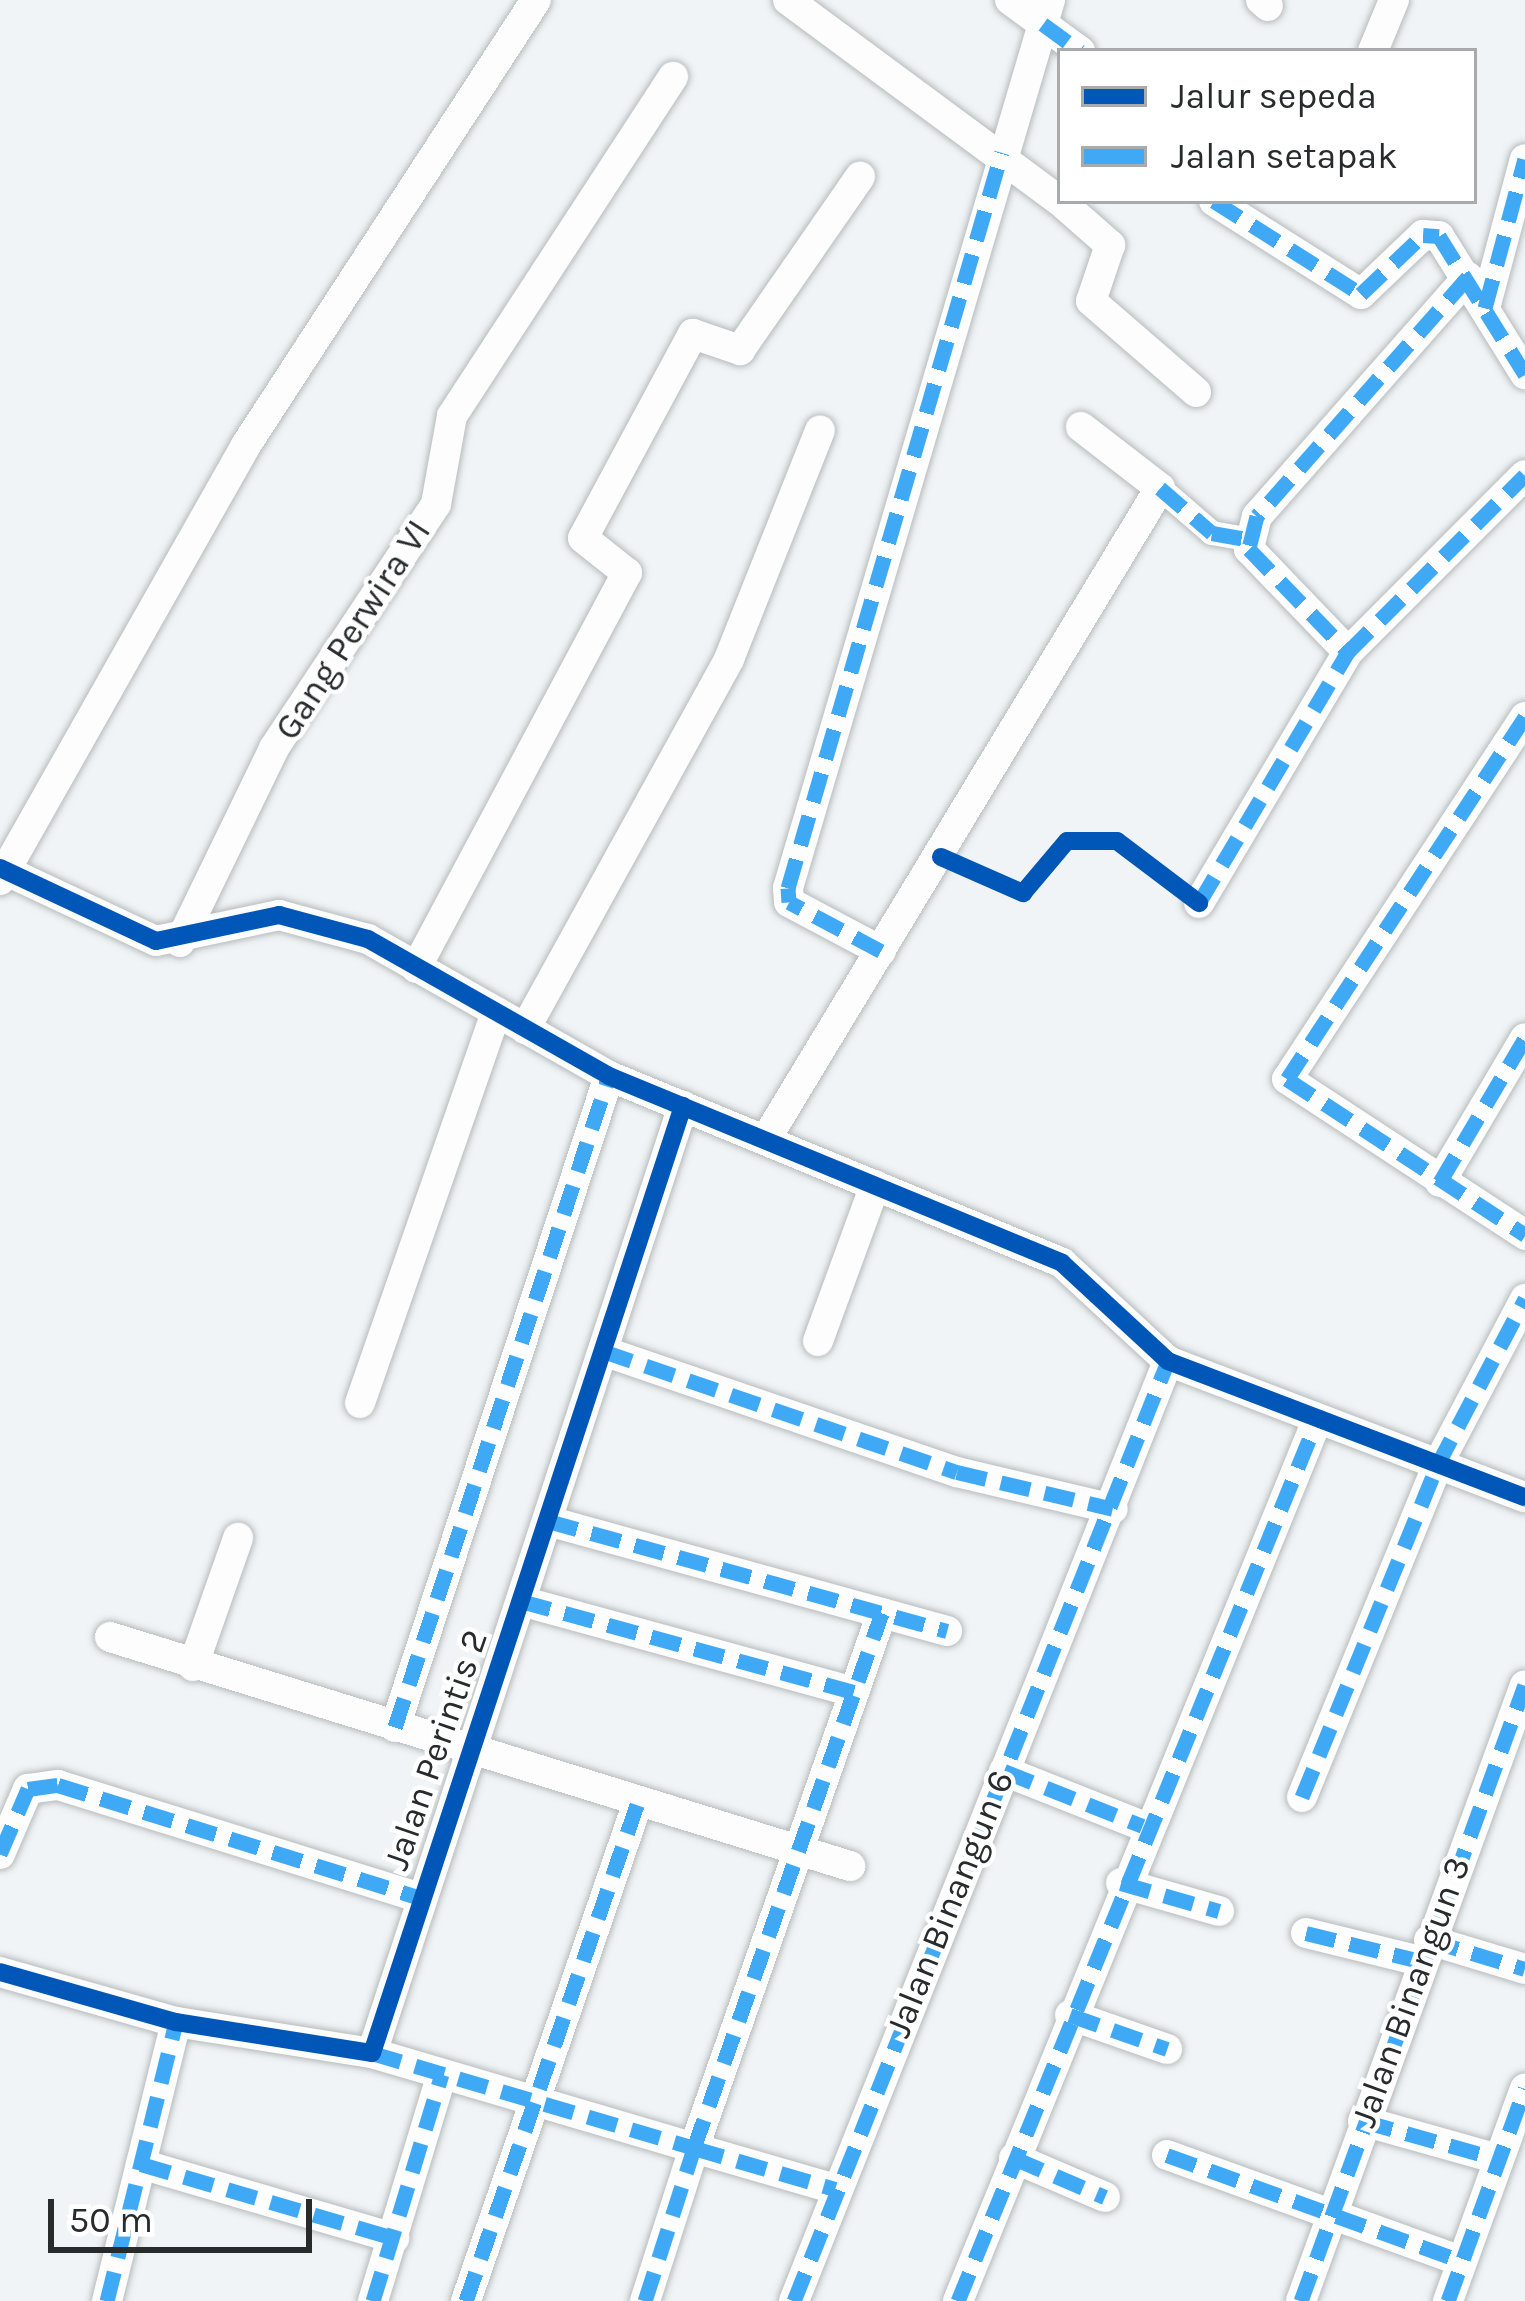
<!DOCTYPE html>
<style>
body{margin:0}
#map{position:relative;width:1525px;height:2301px;overflow:hidden;background:#f0f4f6;font-family:Karla,sans-serif}
div>[style]{position:absolute}
.roads{filter:drop-shadow(0 0 3px #b7bbbc) drop-shadow(0 0 3px #b7bbbc)}
.pedestrian>*{height:24px;margin:-12px;padding:0 12px;transform-origin:12px;border-radius:12px;background:#fdfdfe}
.minor>*{height:30px;margin:-15px;padding:0 15px;transform-origin:15px;border-radius:15px;background:#fdfdfe}
.quiet>*{height:15px;margin-top:-7.5px;transform-origin:0;background:repeating-linear-gradient(90deg,#3fa9f5 0 30px,transparent 0 45px)}
.cycleway>*{height:18px;margin:-9px;padding:0 9px;transform-origin:9px;border-radius:9px;background:#0057b8}
span{translate:-50% -50%;white-space:nowrap;text-align:center;line-height:1.15;-webkit-text-stroke:9px #fff;paint-order:stroke}
.street-label{font-size:36px;color:#282b2c}
.legend{position:absolute;left:1057px;top:48px;width:420px;height:156px;box-sizing:border-box;background:#fff;border:3px solid #a9aaab;margin:0;padding:15px 21px;list-style:none;font-size:36px;color:#282b2c}
.legend li{display:flex;align-items:center;gap:24px;height:60px}
.legend b{width:60px;border:3px solid #a9aaab}
.scale{position:absolute;left:48px;top:2199px;width:264px;height:54px;box-sizing:border-box;border:6px solid #282b2c;border-top:0;padding-left:15px;font-size:36px;line-height:42px;white-space:nowrap;color:#282b2c;-webkit-text-stroke:9px #fff;paint-order:stroke}
</style>
<div id="map">
<div class="roads">
<div class="pedestrian">
<div style="left:1160px;top:488px;width:69px;rotate:40.9deg"></div>
<div style="left:1212px;top:533px;width:36px;rotate:10deg"></div>
</div>
<div class="minor">
<div style="left:788px;top:0;width:338px;rotate:36.5deg"></div>
<div style="left:1010px;top:0;width:87px;rotate:36.1deg"></div>
<div style="left:1261px;top:0;width:9px;rotate:41deg"></div>
<div style="left:1373px;top:51px;width:55px;rotate:-67.6deg"></div>
<div style="left:1060px;top:201px;width:67px;rotate:41.3deg"></div>
<div style="left:1110px;top:245px;width:59px;rotate:108.7deg"></div>
<div style="left:1091px;top:301px;width:139px;rotate:40.9deg"></div>
<div style="left:1214px;top:201px;width:174px;rotate:32.3deg"></div>
<div style="left:1361px;top:294px;width:86px;rotate:-43.6deg"></div>
<div style="left:1423px;top:235px;width:16px;rotate:4deg"></div>
<div style="left:1439px;top:236px;width:163px;rotate:58.1deg"></div>
<div style="left:1468px;top:277px;width:319px;rotate:131.4deg"></div>
<div style="left:1257px;top:516px;width:34px;rotate:104deg"></div>
<div style="left:1249px;top:549px;width:143px;rotate:46.1deg"></div>
<div style="left:1348px;top:652px;width:250px;rotate:-45deg"></div>
<div style="left:1485px;top:308px;width:154px;rotate:-75deg"></div>
<div style="left:1525px;top:717px;width:433px;rotate:123.3deg"></div>
<div style="left:1287px;top:1079px;width:285px;rotate:33.2deg"></div>
<div style="left:0;top:868px;width:172px;rotate:25.1deg"></div>
<div style="left:156px;top:941px;width:126px;rotate:-11.9deg"></div>
<div style="left:279px;top:915px;width:92px;rotate:15.1deg"></div>
<div style="left:368px;top:939px;width:277px;rotate:29.6deg"></div>
<div style="left:609px;top:1076px;width:490px;rotate:22.4deg"></div>
<div style="left:1062px;top:1263px;width:144px;rotate:42.8deg"></div>
<div style="left:1168px;top:1361px;width:382px;rotate:20.9deg"></div>
<div style="left:0;top:880px;width:500px;rotate:-60.5deg"></div>
<div style="left:246px;top:445px;width:531px;rotate:-56.91deg"></div>
<div style="left:1199px;top:903px;width:292px;rotate:-59.3deg"></div>
<div style="left:180px;top:942px;width:216px;rotate:-64.1deg"></div>
<div style="left:274px;top:748px;width:293px;rotate:-56.4deg"></div>
<div style="left:436px;top:504px;width:89px;rotate:-79.7deg"></div>
<div style="left:452px;top:416px;width:405px;rotate:-56.9deg"></div>
<div style="left:881px;top:951px;width:104px;rotate:-152deg"></div>
<div style="left:789px;top:902px;width:14px;rotate:-94deg"></div>
<div style="left:788px;top:888px;width:926px;rotate:-73.56deg"></div>
<div style="left:416px;top:968px;width:448px;rotate:-61.9deg"></div>
<div style="left:627px;top:573px;width:56px;rotate:-141.5deg"></div>
<div style="left:583px;top:538px;width:232px;rotate:-61.7deg"></div>
<div style="left:693px;top:334px;width:50px;rotate:18.8deg"></div>
<div style="left:740px;top:350px;width:211px;rotate:-55.3deg"></div>
<div style="left:525px;top:1029px;width:423px;rotate:-61.1deg"></div>
<div style="left:729px;top:659px;width:246px;rotate:-68.3deg"></div>
<div style="left:766px;top:1139px;width:761px;rotate:-58.82deg"></div>
<div style="left:1160px;top:488px;width:100px;rotate:-142.3deg"></div>
<div style="left:1440px;top:1182px;width:167px;rotate:-59.4deg"></div>
<div style="left:818px;top:1341px;width:166px;rotate:-69.9deg"></div>
<div style="left:603px;top:1351px;width:374px;rotate:18.9deg"></div>
<div style="left:957px;top:1472px;width:160px;rotate:13.3deg"></div>
<div style="left:360px;top:1403px;width:414px;rotate:-70.8deg"></div>
<div style="left:548px;top:1521px;width:414px;rotate:15.4deg"></div>
<div style="left:521px;top:1601px;width:345px;rotate:15.3deg"></div>
<div style="left:110px;top:1637px;width:775px;rotate:17.2deg"></div>
<div style="left:193px;top:1666px;width:136px;rotate:-70.6deg"></div>
<div style="left:395px;top:1727px;width:685px;rotate:-71.8deg"></div>
<div style="left:1004px;top:1771px;width:149px;rotate:21.6deg"></div>
<div style="left:1302px;top:1797px;width:357px;rotate:-67.8deg"></div>
<div style="left:1437px;top:1466px;width:189px;rotate:-62.2deg"></div>
<div style="left:0;top:1854px;width:71px;rotate:-66.7deg"></div>
<div style="left:28px;top:1789px;width:30px;rotate:-8deg"></div>
<div style="left:58px;top:1785px;width:380px;rotate:17.3deg"></div>
<div style="left:1121px;top:1883px;width:102px;rotate:15.9deg"></div>
<div style="left:1306px;top:1933px;width:117px;rotate:13.8deg"></div>
<div style="left:1429px;top:1940px;width:100px;rotate:16.8deg"></div>
<div style="left:0;top:1972px;width:183px;rotate:15.9deg"></div>
<div style="left:176px;top:2022px;width:198px;rotate:9deg"></div>
<div style="left:372px;top:2053px;width:997px;rotate:-71.82deg"></div>
<div style="left:1070px;top:2015px;width:103px;rotate:19.3deg"></div>
<div style="left:372px;top:2053px;width:336px;rotate:16.4deg"></div>
<div style="left:694px;top:2148px;width:567px;rotate:-70.64deg"></div>
<div style="left:1363px;top:2121px;width:140px;rotate:15.7deg"></div>
<div style="left:1167px;top:2155px;width:313px;rotate:19.8deg"></div>
<div style="left:1014px;top:2158px;width:99px;rotate:23.2deg"></div>
<div style="left:141px;top:2164px;width:264px;rotate:16.3deg"></div>
<div style="left:107px;top:2301px;width:287px;rotate:-76.1deg"></div>
<div style="left:373px;top:2301px;width:237px;rotate:-73.1deg"></div>
<div style="left:466px;top:2301px;width:528px;rotate:-70.98deg"></div>
<div style="left:645px;top:2301px;width:161px;rotate:-72.2deg"></div>
<div style="left:694px;top:2148px;width:147px;rotate:16.2deg"></div>
<div style="left:794px;top:2301px;width:1012px;rotate:-68.3deg"></div>
<div style="left:958px;top:2301px;width:948px;rotate:-67.82deg"></div>
<div style="left:1301px;top:2301px;width:655px;rotate:-70.02deg"></div>
<div style="left:1448px;top:2301px;width:226px;rotate:-70.1deg"></div>
</div>
</div>
<div class="quiet">
<div style="left:1043px;top:24px;width:46px;rotate:36.1deg"></div>
<div style="left:1214px;top:201px;width:174px;rotate:32.3deg"></div>
<div style="left:1361px;top:294px;width:86px;rotate:-43.6deg"></div>
<div style="left:1423px;top:235px;width:16px;rotate:4deg"></div>
<div style="left:1439px;top:236px;width:163px;rotate:58.1deg"></div>
<div style="left:1468px;top:277px;width:319px;rotate:131.4deg"></div>
<div style="left:1257px;top:516px;width:34px;rotate:104deg"></div>
<div style="left:1249px;top:549px;width:143px;rotate:46.1deg"></div>
<div style="left:1348px;top:652px;width:250px;rotate:-45deg"></div>
<div style="left:1485px;top:308px;width:154px;rotate:-75deg"></div>
<div style="left:1160px;top:488px;width:69px;rotate:40.9deg"></div>
<div style="left:1212px;top:533px;width:36px;rotate:10deg"></div>
<div style="left:1525px;top:717px;width:433px;rotate:123.3deg"></div>
<div style="left:1287px;top:1079px;width:285px;rotate:33.2deg"></div>
<div style="left:1199px;top:903px;width:292px;rotate:-59.3deg"></div>
<div style="left:881px;top:951px;width:104px;rotate:-152deg"></div>
<div style="left:789px;top:902px;width:14px;rotate:-94deg"></div>
<div style="left:788px;top:888px;width:766px;rotate:-73.79deg"></div>
<div style="left:1440px;top:1182px;width:167px;rotate:-59.4deg"></div>
<div style="left:603px;top:1351px;width:374px;rotate:18.9deg"></div>
<div style="left:957px;top:1472px;width:160px;rotate:13.3deg"></div>
<div style="left:548px;top:1521px;width:414px;rotate:15.4deg"></div>
<div style="left:521px;top:1601px;width:345px;rotate:15.3deg"></div>
<div style="left:395px;top:1727px;width:685px;rotate:-71.8deg"></div>
<div style="left:1004px;top:1771px;width:149px;rotate:21.6deg"></div>
<div style="left:1302px;top:1797px;width:357px;rotate:-67.8deg"></div>
<div style="left:1437px;top:1466px;width:189px;rotate:-62.2deg"></div>
<div style="left:0;top:1854px;width:71px;rotate:-66.7deg"></div>
<div style="left:28px;top:1789px;width:30px;rotate:-8deg"></div>
<div style="left:58px;top:1785px;width:380px;rotate:17.3deg"></div>
<div style="left:1121px;top:1883px;width:102px;rotate:15.9deg"></div>
<div style="left:1306px;top:1933px;width:117px;rotate:13.8deg"></div>
<div style="left:1429px;top:1940px;width:100px;rotate:16.8deg"></div>
<div style="left:1070px;top:2015px;width:103px;rotate:19.3deg"></div>
<div style="left:372px;top:2053px;width:336px;rotate:16.4deg"></div>
<div style="left:694px;top:2148px;width:567px;rotate:-70.64deg"></div>
<div style="left:1363px;top:2121px;width:140px;rotate:15.7deg"></div>
<div style="left:1167px;top:2155px;width:313px;rotate:19.8deg"></div>
<div style="left:1014px;top:2158px;width:99px;rotate:23.2deg"></div>
<div style="left:141px;top:2164px;width:264px;rotate:16.3deg"></div>
<div style="left:107px;top:2301px;width:287px;rotate:-76.1deg"></div>
<div style="left:373px;top:2301px;width:237px;rotate:-73.1deg"></div>
<div style="left:466px;top:2301px;width:528px;rotate:-70.98deg"></div>
<div style="left:645px;top:2301px;width:161px;rotate:-72.2deg"></div>
<div style="left:694px;top:2148px;width:147px;rotate:16.2deg"></div>
<div style="left:794px;top:2301px;width:1012px;rotate:-68.3deg"></div>
<div style="left:958px;top:2301px;width:948px;rotate:-67.82deg"></div>
<div style="left:1301px;top:2301px;width:655px;rotate:-70.02deg"></div>
<div style="left:1448px;top:2301px;width:226px;rotate:-70.1deg"></div>
</div>
<div class="cycleway">
<div style="left:941px;top:857px;width:90px;rotate:23.7deg"></div>
<div style="left:1023px;top:893px;width:68px;rotate:-49.8deg"></div>
<div style="left:1067px;top:841px;width:50px"></div>
<div style="left:1117px;top:841px;width:103px;rotate:37.1deg"></div>
<div style="left:0;top:868px;width:172px;rotate:25.1deg"></div>
<div style="left:156px;top:941px;width:126px;rotate:-11.9deg"></div>
<div style="left:279px;top:915px;width:92px;rotate:15.1deg"></div>
<div style="left:368px;top:939px;width:277px;rotate:29.6deg"></div>
<div style="left:609px;top:1076px;width:490px;rotate:22.4deg"></div>
<div style="left:1062px;top:1263px;width:144px;rotate:42.8deg"></div>
<div style="left:1168px;top:1361px;width:382px;rotate:20.9deg"></div>
<div style="left:0;top:1972px;width:183px;rotate:15.9deg"></div>
<div style="left:176px;top:2022px;width:198px;rotate:9deg"></div>
<div style="left:372px;top:2053px;width:997px;rotate:-71.82deg"></div>
</div>
<div class="street-label">
<span style="left:353px;top:630px;rotate:-57deg">Gang Perwira VI</span>
<span style="left:436px;top:1750px;rotate:-71deg">Jalan Perintis 2</span>
<span style="left:950px;top:1904px;rotate:-68deg">Jalan Binangun 6</span>
<span style="left:1411px;top:1992px;rotate:-70deg">Jalan Binangun 3</span>
</div>
<ul class="legend">
<li><b style="height:15px;background:#0057b8"></b>Jalur sepeda</li>
<li><b style="height:15px;background:#3fa9f5"></b>Jalan setapak</li>
</ul>
<div class="scale">50 m</div>
</div>
